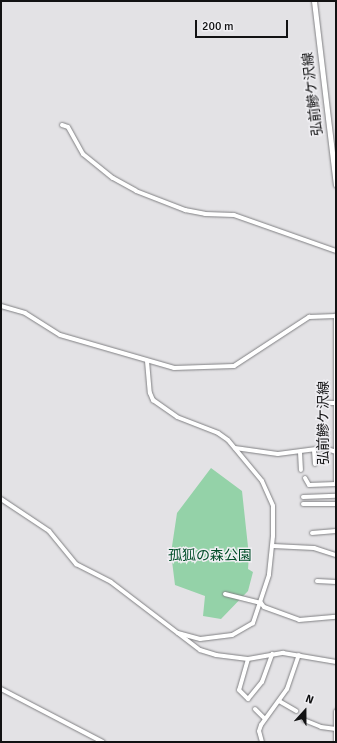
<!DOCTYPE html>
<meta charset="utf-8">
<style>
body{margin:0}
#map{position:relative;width:337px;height:743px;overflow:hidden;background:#e3e2e5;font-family:Signika,"Noto Sans JP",sans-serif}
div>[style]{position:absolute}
.green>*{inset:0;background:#94d2a8}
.roads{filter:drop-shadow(0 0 1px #808083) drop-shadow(0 0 1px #808083)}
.minor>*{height:4px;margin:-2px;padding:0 2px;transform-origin:2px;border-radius:2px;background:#fff}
.major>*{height:5px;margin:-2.5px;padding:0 2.5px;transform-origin:2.5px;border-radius:2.5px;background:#fff}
span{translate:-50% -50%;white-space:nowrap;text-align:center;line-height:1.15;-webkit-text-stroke:3px #f0eff3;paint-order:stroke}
.street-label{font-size:14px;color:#121213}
.park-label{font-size:14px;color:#014d28}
.frame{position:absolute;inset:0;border:2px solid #121213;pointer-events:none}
.north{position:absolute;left:285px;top:691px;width:40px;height:40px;-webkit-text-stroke:3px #f0eff3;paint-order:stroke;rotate:21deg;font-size:11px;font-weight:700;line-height:16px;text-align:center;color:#121213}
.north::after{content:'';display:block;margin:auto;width:14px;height:18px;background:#121213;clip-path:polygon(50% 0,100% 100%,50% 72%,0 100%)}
.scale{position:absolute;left:195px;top:20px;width:93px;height:18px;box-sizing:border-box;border:2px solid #121213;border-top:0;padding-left:5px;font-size:12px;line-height:14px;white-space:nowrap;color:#121213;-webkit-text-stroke:3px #f0eff3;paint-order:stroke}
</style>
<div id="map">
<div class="green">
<div style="clip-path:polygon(211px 468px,242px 491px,249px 556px,248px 569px,253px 572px,248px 591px,221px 619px,203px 616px,205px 596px,175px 585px,171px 553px,177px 513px)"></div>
</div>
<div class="roads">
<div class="minor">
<div style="left:62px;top:125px;width:6px;rotate:18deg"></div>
<div style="left:68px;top:127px;width:31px;rotate:61deg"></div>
<div style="left:83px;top:154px;width:38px;rotate:39deg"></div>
<div style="left:113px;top:178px;width:26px;rotate:29deg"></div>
<div style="left:136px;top:191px;width:53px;rotate:21.2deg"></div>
<div style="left:185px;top:210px;width:20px;rotate:11deg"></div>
<div style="left:205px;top:214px;width:29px;rotate:2deg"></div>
<div style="left:234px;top:215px;width:108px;rotate:19.4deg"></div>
<div style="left:1px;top:306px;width:25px;rotate:16deg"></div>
<div style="left:25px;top:313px;width:41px;rotate:32.2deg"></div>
<div style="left:60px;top:335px;width:119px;rotate:16.1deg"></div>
<div style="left:174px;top:368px;width:60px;rotate:-1.9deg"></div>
<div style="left:234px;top:366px;width:90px;rotate:-33.2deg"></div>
<div style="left:309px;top:317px;width:27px;rotate:-2deg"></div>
<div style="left:147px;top:361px;width:32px;rotate:85deg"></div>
<div style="left:150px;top:393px;width:8px;rotate:67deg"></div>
<div style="left:153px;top:400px;width:29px;rotate:35deg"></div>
<div style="left:177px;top:417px;width:44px;rotate:21.3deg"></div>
<div style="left:218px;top:433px;width:12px;rotate:35deg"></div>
<div style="left:228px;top:440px;width:53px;rotate:50.3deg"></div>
<div style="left:262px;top:481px;width:27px;rotate:66deg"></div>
<div style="left:273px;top:506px;width:30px;rotate:90deg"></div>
<div style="left:273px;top:536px;width:39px;rotate:96deg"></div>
<div style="left:269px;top:575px;width:51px;rotate:108.4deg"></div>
<div style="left:253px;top:623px;width:24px;rotate:150deg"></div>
<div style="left:232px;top:635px;width:32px;rotate:173deg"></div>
<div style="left:200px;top:639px;width:23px;rotate:-165deg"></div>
<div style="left:319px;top:403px;width:17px"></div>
<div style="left:235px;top:448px;width:43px;rotate:7.9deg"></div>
<div style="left:278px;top:454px;width:46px;rotate:-7.4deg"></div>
<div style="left:324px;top:448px;width:13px;rotate:18deg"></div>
<div style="left:314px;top:450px;width:14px;rotate:86deg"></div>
<div style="left:300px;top:452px;width:18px;rotate:87deg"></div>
<div style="left:305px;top:478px;width:8px;rotate:60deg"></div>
<div style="left:309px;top:485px;width:27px;rotate:-2deg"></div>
<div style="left:303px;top:497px;width:33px;rotate:-2deg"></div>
<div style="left:1px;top:499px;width:58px;rotate:33.7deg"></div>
<div style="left:49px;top:531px;width:43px;rotate:50.7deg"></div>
<div style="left:76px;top:564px;width:39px;rotate:27deg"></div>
<div style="left:111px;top:582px;width:112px;rotate:37.4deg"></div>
<div style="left:200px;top:650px;width:17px;rotate:17deg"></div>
<div style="left:216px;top:655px;width:32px;rotate:7deg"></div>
<div style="left:248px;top:659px;width:36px;rotate:-10deg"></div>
<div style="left:283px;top:653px;width:54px;rotate:9.6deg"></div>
<div style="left:303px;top:504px;width:33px"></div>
<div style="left:312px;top:533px;width:24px;rotate:-5deg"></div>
<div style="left:273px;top:546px;width:41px;rotate:2.8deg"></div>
<div style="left:314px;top:548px;width:23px;rotate:18deg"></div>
<div style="left:317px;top:581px;width:19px;rotate:3deg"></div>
<div style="left:225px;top:594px;width:37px;rotate:14deg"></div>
<div style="left:261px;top:603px;width:5px;rotate:53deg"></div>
<div style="left:264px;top:607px;width:37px;rotate:20deg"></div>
<div style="left:299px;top:620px;width:37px;rotate:-5deg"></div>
<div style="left:248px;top:659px;width:32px;rotate:106deg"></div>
<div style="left:239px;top:690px;width:13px;rotate:45deg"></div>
<div style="left:248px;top:699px;width:22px;rotate:-51deg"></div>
<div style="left:262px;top:682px;width:30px;rotate:-70deg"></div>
<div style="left:1px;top:689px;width:115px;rotate:27.5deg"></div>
<div style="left:279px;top:701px;width:20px;rotate:30deg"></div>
<div style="left:255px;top:709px;width:14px;rotate:45deg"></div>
<div style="left:304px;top:720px;width:18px;rotate:22deg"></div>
<div style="left:321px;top:727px;width:15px;rotate:8deg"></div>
<div style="left:262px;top:742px;width:11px;rotate:-105deg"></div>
<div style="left:259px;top:731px;width:6px;rotate:-72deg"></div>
<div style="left:261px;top:725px;width:44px;rotate:-54.2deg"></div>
<div style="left:287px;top:689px;width:36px;rotate:-71deg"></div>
</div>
<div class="major">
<div style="left:314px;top:1px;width:185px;rotate:83.2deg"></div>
<div style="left:336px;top:315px;width:168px;rotate:90deg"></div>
<div style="left:336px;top:742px;width:31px;rotate:-90deg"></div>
</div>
</div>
<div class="street-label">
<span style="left:313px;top:94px;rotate:-97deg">弘前鰺ケ沢線</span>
<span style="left:324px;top:423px;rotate:-90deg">弘前鰺ケ沢線</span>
</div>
<div class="park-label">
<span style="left:210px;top:556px">孤狐の森公園</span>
</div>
<div class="frame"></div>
<div class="north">N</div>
<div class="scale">200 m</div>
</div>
